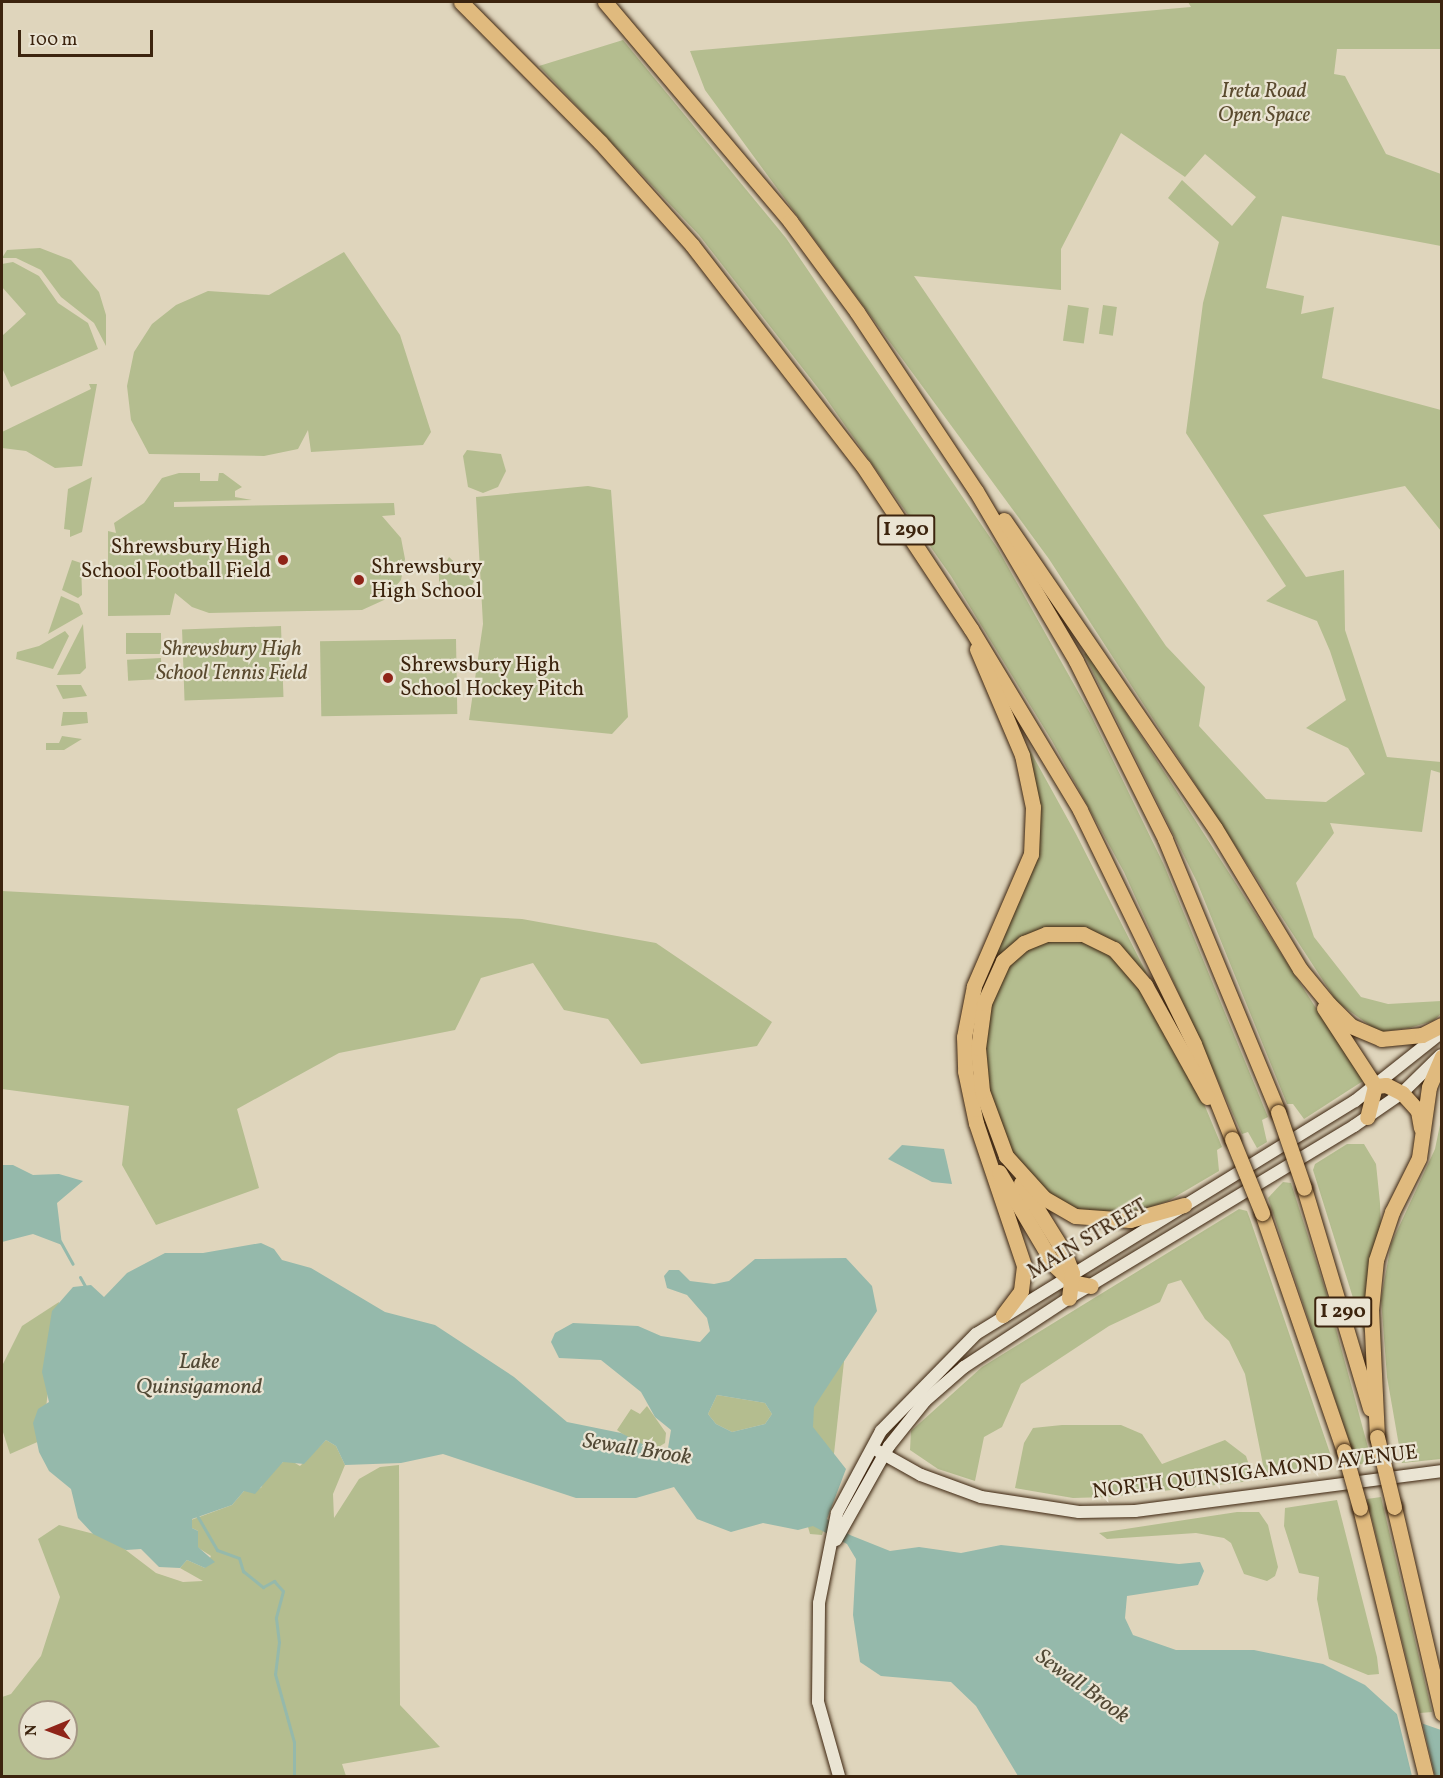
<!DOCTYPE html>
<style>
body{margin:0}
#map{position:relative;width:1443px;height:1778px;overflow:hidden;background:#dfd5bc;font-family:Vollkorn,serif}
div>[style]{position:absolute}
.green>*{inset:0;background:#b4bd8f;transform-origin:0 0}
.water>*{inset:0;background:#95b9ab}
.pier>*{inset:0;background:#dfd5bc}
.stream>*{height:3px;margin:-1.5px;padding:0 1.5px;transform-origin:1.5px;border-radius:1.5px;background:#95b9ab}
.roads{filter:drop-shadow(0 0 2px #3c240e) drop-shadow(0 0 2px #3c240e)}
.secondary>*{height:12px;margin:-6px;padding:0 6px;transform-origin:6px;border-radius:6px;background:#eae4d3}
.highway>*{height:15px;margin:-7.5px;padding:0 7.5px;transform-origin:7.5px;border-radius:7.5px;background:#e0ba7e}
.bridges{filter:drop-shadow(0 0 2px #3c240e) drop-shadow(0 0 2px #3c240e)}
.highway-bridge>*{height:15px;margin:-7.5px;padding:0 7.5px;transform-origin:7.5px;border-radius:7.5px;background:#e0ba7e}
.dots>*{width:16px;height:16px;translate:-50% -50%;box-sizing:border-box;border:3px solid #eae4d3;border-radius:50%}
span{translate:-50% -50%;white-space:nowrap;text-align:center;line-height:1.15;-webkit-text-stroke:4.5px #eae4d3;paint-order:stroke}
.shield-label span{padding:2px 4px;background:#eae4d3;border:2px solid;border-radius:4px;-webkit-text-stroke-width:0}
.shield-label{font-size:20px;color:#3c240e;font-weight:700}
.park-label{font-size:21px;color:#5a4a2e;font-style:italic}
.poi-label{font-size:21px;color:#3c240e}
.right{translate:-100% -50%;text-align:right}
.left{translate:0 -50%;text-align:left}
.street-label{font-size:21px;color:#3c240e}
.water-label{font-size:22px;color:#524935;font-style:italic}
.frame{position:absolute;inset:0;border:3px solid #3c240e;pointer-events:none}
.north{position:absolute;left:18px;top:1700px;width:60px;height:60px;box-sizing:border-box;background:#eae4d3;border:2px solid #a49784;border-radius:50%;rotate:269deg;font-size:16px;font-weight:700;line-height:24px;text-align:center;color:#3c240e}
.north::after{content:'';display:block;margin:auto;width:21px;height:27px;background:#8f2418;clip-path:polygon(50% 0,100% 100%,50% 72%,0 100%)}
.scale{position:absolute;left:18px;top:30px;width:135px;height:27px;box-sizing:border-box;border:3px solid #3c240e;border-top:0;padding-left:8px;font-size:18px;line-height:21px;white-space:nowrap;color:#3c240e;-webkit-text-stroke:4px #eae4d3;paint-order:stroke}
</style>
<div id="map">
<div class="green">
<div style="clip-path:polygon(evenodd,1188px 2px,1441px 2px,1441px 49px,1337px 49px,1334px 74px,1345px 76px,1386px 154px,1441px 174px,1441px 246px,1282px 216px,1266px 288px,1304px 296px,1301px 314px,1334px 307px,1322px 378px,1441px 410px,1441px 531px,1405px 486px,1263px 515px,1306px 577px,1344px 570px,1345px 630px,1387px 757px,1441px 762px,1441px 773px,1431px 770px,1422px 832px,1330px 823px,1334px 833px,1296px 883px,1314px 937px,1361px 997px,1388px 1004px,1441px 1001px,1441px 1014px,1433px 1021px,1409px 1028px,1379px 1032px,1337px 1002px,1049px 559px,705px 90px,690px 51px,1191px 7px,1188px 2px,1121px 133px,1185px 177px,1205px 154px,1256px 197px,1232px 226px,1182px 180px,1168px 198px,1219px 242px,1203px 303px,1186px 433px,1286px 586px,1266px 601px,1317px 621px,1330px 651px,1346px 700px,1306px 728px,1348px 748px,1365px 774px,1326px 802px,1266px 799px,1199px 726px,1205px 687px,1166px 646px,914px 276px,1061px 290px,1061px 249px,1121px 133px)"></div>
<div style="clip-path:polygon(623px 40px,786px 238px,998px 549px,1090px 713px,1164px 865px,1268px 1117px,1262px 1120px,1267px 1142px,1257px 1148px,1248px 1132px,1242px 1134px,1124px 872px,1052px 741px,951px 576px,825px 397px,699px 235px,539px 66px)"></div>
<div style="clip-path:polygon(40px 248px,71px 260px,99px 292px,106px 315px,106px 346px,94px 323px,61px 297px,41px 270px,16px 258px,2px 258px,7px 250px)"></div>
<div style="clip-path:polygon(344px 252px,400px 335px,431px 432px,423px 445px,311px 452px,308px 430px,298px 449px,264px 456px,149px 454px,131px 420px,127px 386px,134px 352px,152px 324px,176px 305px,208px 291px,269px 295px)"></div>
<div style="clip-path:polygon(13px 262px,39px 276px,58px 303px,88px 323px,98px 349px,11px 387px,2px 368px,2px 336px,26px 314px,2px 287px,2px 264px)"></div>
<div style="left:1068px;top:305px;width:21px;height:36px;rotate:8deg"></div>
<div style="left:1103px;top:305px;width:14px;height:29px;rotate:8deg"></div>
<div style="clip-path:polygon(89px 384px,97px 384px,82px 466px,55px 468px,26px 451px,2px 448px,2px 432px,91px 389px)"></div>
<div style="clip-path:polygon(467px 450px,501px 454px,506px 471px,498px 487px,483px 493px,468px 487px,463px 456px)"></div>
<div style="clip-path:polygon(179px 473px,200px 473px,200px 481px,218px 481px,219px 473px,223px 473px,242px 487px,235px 491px,235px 497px,252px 500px,174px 502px,174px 507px,394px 503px,395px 515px,382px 516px,401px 538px,405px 559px,401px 580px,384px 600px,362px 610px,209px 613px,192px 607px,175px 593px,170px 615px,108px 616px,108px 531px,116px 533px,114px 523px,144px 503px,162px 478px)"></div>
<div style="clip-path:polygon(92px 477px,82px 532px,70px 537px,70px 530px,64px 529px,68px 489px)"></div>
<div style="clip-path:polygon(588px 486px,611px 490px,628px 717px,612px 734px,469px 720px,483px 624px,476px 497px)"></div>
<div style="clip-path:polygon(449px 557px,474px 581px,472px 585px,439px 591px,439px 574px)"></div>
<div style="clip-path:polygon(72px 560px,81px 563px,82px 595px,78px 598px,62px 590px)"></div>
<div style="clip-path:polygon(61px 596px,79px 604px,83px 614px,48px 634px)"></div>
<div style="clip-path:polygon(83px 624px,86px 668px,80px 674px,57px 675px)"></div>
<div style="left:281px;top:626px;width:71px;height:99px;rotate:88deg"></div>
<div style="clip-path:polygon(65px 631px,69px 636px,53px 669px,16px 659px,17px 652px,39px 646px)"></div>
<div style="left:161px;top:633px;width:21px;height:35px;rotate:90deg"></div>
<div style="left:456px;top:639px;width:75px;height:136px;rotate:89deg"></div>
<div style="clip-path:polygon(1087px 652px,1363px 1081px,1304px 1119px,1293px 1104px,1287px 1104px,1197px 882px,1084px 654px)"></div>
<div style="left:161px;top:658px;width:21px;height:34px;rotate:87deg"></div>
<div style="clip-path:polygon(56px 685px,81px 685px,87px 696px,63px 699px)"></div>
<div style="clip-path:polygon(63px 712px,87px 712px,88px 723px,61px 726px)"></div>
<div style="clip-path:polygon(62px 736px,82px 739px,64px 750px,46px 750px,46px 743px,59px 743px)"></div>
<div style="clip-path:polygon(1028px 747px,1076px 834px,1147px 974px,1067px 928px,995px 963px,982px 981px,1036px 844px)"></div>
<div style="clip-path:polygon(2px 891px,522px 919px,656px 943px,772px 1022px,757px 1046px,641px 1064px,608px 1019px,564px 1010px,533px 963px,481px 978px,455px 1030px,339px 1053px,237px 1109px,259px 1188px,156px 1225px,122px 1165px,129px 1106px,2px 1089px)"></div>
<div style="clip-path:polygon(1079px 939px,1094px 945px,1128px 970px,1202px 1099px,1222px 1147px,1217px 1150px,1219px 1171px,1168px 1201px,1132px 1213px,1085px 1214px,1057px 1203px,1021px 1171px,994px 1123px,981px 1042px,998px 977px,1027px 947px,1044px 940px)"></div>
<div style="clip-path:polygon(1441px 1120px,1441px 1459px,1402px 1463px,1387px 1377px,1381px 1299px,1391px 1244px,1435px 1149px)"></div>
<div style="clip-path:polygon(1347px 1144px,1364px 1144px,1376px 1164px,1380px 1203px,1381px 1227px,1366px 1284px,1364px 1333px,1313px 1170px,1315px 1164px)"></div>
<div style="clip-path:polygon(1283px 1182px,1291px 1183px,1326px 1292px,1372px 1462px,1357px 1465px,1268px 1198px)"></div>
<div style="clip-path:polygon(1239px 1209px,1247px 1211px,1250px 1219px,1331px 1456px,1266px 1480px,1245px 1374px,1229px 1341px,1205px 1319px,1181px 1280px,1168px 1284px,1160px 1302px,1109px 1326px,1021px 1384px,1002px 1427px,984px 1437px,975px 1481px,938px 1469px,910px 1450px,911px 1431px,982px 1367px)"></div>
<div style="clip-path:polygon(59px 1302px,42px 1440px,10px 1454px,2px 1429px,2px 1366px,22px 1326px)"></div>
<div style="clip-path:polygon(847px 1334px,827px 1518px,822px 1535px,810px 1534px,805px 1516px,806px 1413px)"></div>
<div style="clip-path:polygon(717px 1395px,765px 1403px,772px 1414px,765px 1424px,732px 1432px,716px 1424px,708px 1414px)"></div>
<div style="clip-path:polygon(647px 1406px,666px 1433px,665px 1443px,657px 1448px,634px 1442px,617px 1430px,631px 1409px,640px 1414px)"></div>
<div style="clip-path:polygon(1062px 1425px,1121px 1425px,1142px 1434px,1162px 1464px,1225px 1440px,1246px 1456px,1251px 1471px,1243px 1482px,1108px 1497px,1073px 1498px,1015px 1488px,1024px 1443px,1033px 1428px)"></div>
<div style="clip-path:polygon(evenodd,326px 1440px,336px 1446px,345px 1465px,333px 1494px,334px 1518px,359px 1479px,380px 1467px,399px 1465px,400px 1705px,440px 1747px,342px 1764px,346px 1776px,2px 1776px,2px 1697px,11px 1694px,41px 1656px,60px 1597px,38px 1539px,59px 1525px,110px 1538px,156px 1573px,183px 1582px,203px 1581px,180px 1568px,187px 1560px,205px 1568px,211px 1556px,197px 1547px,198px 1531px,192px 1528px,191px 1520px,232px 1505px,244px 1491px,261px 1488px,267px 1475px,283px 1462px,290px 1460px,300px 1466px,326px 1440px,30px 1712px,66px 1712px,66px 1748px,30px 1748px,30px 1712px)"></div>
<div style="clip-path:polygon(1381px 1497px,1432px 1712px,1420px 1713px,1367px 1499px)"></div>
<div style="clip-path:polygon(1337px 1500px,1377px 1657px,1379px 1674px,1368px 1675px,1329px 1659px,1317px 1599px,1319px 1577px,1299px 1573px,1284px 1526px,1285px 1508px)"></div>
<div style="clip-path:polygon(1237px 1512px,1259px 1512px,1268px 1525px,1278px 1567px,1275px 1576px,1267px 1581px,1244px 1574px,1231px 1543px,1224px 1538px,1196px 1533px,1107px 1539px,1099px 1533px)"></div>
</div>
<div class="water">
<div style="clip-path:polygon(902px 1145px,944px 1149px,952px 1184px,932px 1182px,888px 1159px)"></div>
<div style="clip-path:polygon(2px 1165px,13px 1165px,33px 1175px,59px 1174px,83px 1181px,57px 1203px,62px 1245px,33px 1234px,2px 1242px)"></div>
<div style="clip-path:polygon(evenodd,261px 1243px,274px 1249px,282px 1260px,311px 1268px,385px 1312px,435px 1325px,514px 1377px,567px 1422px,621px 1433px,660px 1453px,668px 1448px,671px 1430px,655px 1417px,641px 1392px,601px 1360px,559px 1358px,551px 1342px,555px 1333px,573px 1323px,638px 1326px,661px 1336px,700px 1342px,710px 1331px,707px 1318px,687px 1295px,667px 1288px,664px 1276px,669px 1270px,679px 1270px,690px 1281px,714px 1284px,729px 1281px,755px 1259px,846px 1258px,872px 1286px,877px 1311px,814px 1407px,813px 1427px,846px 1469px,827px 1519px,850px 1535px,890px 1551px,919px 1547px,961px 1553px,1001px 1545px,1179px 1564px,1200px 1562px,1204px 1571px,1198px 1585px,1127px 1596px,1125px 1618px,1133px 1635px,1176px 1650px,1254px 1650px,1323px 1664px,1365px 1685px,1398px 1715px,1441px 1730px,1441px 1776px,1018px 1776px,976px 1706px,951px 1682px,881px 1676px,860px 1662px,853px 1615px,856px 1559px,847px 1544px,813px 1526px,798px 1530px,763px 1523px,731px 1532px,697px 1519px,674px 1487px,636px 1498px,576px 1498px,443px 1454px,401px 1463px,345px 1465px,336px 1446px,326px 1440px,304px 1464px,283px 1462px,255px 1494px,244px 1491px,232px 1505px,192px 1519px,192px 1528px,198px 1531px,198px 1547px,215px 1562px,205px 1568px,187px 1560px,180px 1568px,159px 1567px,141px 1549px,126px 1550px,93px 1534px,78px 1518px,71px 1489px,49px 1471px,39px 1452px,33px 1423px,38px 1409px,49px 1402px,42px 1372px,52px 1311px,73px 1287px,91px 1285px,104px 1297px,127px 1273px,165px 1253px,203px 1253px,261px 1243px,717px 1395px,765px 1403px,772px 1414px,765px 1424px,732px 1432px,716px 1424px,708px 1414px,717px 1395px)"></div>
</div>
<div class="pier">
<div style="clip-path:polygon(1396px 1710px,1422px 1721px,1435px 1776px,1412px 1776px)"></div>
</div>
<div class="stream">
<div style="left:60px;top:1241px;width:26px;rotate:61deg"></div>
<div style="left:80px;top:1277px;width:10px;rotate:61deg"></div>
<div style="left:195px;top:1512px;width:44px;rotate:59.9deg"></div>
<div style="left:217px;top:1550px;width:23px;rotate:20deg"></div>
<div style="left:239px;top:1558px;width:14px;rotate:73deg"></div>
<div style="left:243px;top:1571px;width:26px;rotate:39deg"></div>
<div style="left:263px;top:1587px;width:13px;rotate:-29deg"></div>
<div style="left:274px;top:1581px;width:13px;rotate:48deg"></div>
<div style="left:283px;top:1591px;width:28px;rotate:105deg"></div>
<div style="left:276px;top:1618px;width:24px;rotate:83deg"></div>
<div style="left:279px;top:1642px;width:32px;rotate:97deg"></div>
<div style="left:275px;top:1674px;width:71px;rotate:74.4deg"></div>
<div style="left:294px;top:1742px;width:34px;rotate:90deg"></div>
</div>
<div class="roads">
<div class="secondary">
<div style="left:878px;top:1451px;width:49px;rotate:29.2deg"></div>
<div style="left:921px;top:1475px;width:64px;rotate:20.1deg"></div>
<div style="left:981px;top:1497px;width:99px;rotate:8.7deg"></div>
<div style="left:1079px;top:1512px;width:56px;rotate:-1deg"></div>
<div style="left:1135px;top:1511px;width:310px;rotate:-7.4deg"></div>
<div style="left:836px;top:1540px;width:108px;rotate:-60.6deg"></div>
<div style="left:889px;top:1446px;width:58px;rotate:-51.3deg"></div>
<div style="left:925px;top:1401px;width:52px;rotate:-41.1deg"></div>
<div style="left:964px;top:1367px;width:126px;rotate:-33.3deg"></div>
<div style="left:1069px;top:1298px;width:333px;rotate:-31.1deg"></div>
<div style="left:1354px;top:1126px;width:58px;rotate:-34.5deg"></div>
<div style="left:1402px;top:1093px;width:54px;rotate:-44.3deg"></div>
<div style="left:839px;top:1776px;width:77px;rotate:-105.8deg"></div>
<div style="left:818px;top:1702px;width:99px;rotate:-89.4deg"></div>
<div style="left:819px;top:1603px;width:92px;rotate:-78.7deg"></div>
<div style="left:837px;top:1513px;width:93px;rotate:-61.8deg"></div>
<div style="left:881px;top:1431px;width:136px;rotate:-45.6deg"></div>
<div style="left:976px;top:1334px;width:445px;rotate:-31.6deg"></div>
<div style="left:1355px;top:1101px;width:111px;rotate:-38.4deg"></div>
</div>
<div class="highway">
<div style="left:461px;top:2px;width:197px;rotate:45.2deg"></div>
<div style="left:600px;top:142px;width:138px;rotate:48.2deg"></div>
<div style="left:692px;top:245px;width:279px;rotate:52.3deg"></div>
<div style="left:863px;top:466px;width:196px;rotate:56.5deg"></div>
<div style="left:971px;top:629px;width:211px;rotate:58.9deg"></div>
<div style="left:1080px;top:810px;width:260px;rotate:64deg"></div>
<div style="left:1194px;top:1044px;width:102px;rotate:68.2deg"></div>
<div style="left:605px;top:2px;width:287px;rotate:49.8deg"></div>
<div style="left:790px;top:221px;width:113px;rotate:53.6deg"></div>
<div style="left:857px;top:312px;width:215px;rotate:56.4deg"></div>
<div style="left:976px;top:491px;width:197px;rotate:59.5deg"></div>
<div style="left:1076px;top:661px;width:199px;rotate:63.4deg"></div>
<div style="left:1165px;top:839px;width:295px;rotate:67.5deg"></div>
<div style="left:1004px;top:520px;width:373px;rotate:55.6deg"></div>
<div style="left:1215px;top:828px;width:165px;rotate:58.9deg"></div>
<div style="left:1300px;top:969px;width:45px;rotate:50.4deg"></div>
<div style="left:1329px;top:1004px;width:31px;rotate:45deg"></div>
<div style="left:1351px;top:1026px;width:33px;rotate:23deg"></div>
<div style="left:1381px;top:1039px;width:41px;rotate:-5.6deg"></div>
<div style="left:1422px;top:1035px;width:22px;rotate:-27deg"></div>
<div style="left:977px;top:649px;width:115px;rotate:67deg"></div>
<div style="left:1022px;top:755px;width:53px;rotate:78.1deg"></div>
<div style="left:1033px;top:807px;width:47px;rotate:92.4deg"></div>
<div style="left:1031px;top:854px;width:144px;rotate:113.4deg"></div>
<div style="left:974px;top:986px;width:52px;rotate:101.1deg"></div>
<div style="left:964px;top:1037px;width:34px;rotate:88deg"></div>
<div style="left:965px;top:1071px;width:53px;rotate:78.1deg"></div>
<div style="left:976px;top:1123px;width:151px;rotate:71.4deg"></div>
<div style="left:1024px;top:1266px;width:25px;rotate:97deg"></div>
<div style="left:1021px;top:1291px;width:30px;rotate:127deg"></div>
<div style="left:1324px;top:1008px;width:93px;rotate:56.8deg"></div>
<div style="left:1375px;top:1086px;width:32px;rotate:104deg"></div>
<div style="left:1375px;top:1086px;width:11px;rotate:-5deg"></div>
<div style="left:1386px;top:1085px;width:18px;rotate:27deg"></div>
<div style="left:1402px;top:1093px;width:24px;rotate:48deg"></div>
<div style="left:1418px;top:1111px;width:17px;rotate:80deg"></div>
<div style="left:999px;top:1172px;width:108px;rotate:59.4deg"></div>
<div style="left:1054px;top:1265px;width:25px;rotate:43deg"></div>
<div style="left:1072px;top:1282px;width:19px;rotate:12deg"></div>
<div style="left:1021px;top:1183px;width:81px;rotate:58.1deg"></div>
<div style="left:1064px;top:1252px;width:22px;rotate:69deg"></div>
<div style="left:1072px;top:1273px;width:25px;rotate:97deg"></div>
<div style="left:1304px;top:1188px;width:230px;rotate:73.3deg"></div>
<div style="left:1184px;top:1205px;width:56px;rotate:164.5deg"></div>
<div style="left:1130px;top:1220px;width:55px;rotate:-175.8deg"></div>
<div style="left:1075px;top:1216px;width:36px;rotate:-150deg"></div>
<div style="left:1044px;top:1198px;width:57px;rotate:-132.1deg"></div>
<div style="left:1006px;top:1156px;width:69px;rotate:-110.3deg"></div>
<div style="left:982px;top:1091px;width:43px;rotate:-95.3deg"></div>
<div style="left:978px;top:1048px;width:45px;rotate:-82.4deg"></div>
<div style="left:984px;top:1003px;width:46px;rotate:-65.7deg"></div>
<div style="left:1003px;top:961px;width:28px;rotate:-41deg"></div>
<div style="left:1024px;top:943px;width:24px;rotate:-22deg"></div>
<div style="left:1046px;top:934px;width:37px"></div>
<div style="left:1083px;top:934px;width:34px;rotate:26deg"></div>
<div style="left:1114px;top:949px;width:48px;rotate:49.3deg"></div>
<div style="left:1145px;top:985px;width:128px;rotate:61deg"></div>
<div style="left:1262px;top:1213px;width:252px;rotate:71deg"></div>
<div style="left:1377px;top:1437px;width:127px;rotate:-92.7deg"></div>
<div style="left:1371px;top:1310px;width:50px;rotate:-84.3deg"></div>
<div style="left:1376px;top:1260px;width:51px;rotate:-71.6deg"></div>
<div style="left:1392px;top:1212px;width:60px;rotate:-63.4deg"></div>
<div style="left:1419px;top:1158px;width:72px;rotate:-82deg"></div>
<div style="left:1429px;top:1087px;width:33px;rotate:-67deg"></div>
<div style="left:1394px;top:1507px;width:212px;rotate:76.9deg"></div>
<div style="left:1360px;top:1508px;width:276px;rotate:76.2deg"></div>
</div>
</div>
<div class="bridges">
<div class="highway-bridge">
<div style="left:1278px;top:1112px;width:80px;rotate:71.1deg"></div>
<div style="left:1232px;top:1139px;width:80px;rotate:67.9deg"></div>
<div style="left:1377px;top:1437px;width:72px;rotate:76.3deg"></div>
<div style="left:1344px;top:1451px;width:59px;rotate:74.3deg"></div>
</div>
</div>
<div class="dots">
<div style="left:283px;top:560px;background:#8f2418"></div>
<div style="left:359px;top:580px;background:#8f2418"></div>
<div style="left:388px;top:678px;background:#8f2418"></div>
</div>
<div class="shield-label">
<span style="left:906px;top:530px">I 290</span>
<span style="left:1343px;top:1312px">I 290</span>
</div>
<div class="park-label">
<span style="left:1264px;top:104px">Ireta Road<br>Open Space</span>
<span style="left:232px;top:662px">Shrewsbury High<br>School Tennis Field</span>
</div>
<div class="poi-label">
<span class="right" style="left:271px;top:560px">Shrewsbury High<br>School Football Field</span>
<span class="left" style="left:371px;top:580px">Shrewsbury<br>High School</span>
<span class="left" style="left:400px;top:678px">Shrewsbury High<br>School Hockey Pitch</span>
</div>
<div class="street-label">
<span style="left:1088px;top:1240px;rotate:-31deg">MAIN STREET</span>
<span style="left:1255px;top:1473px;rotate:-7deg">NORTH QUINSIGAMOND AVENUE</span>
</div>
<div class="water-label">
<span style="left:199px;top:1375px">Lake<br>Quinsigamond</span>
<span style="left:637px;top:1450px;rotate:9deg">Sewall Brook</span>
<span style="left:1082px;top:1687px;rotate:36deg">Sewall Brook</span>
</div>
<div class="frame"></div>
<div class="north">N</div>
<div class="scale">100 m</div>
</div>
